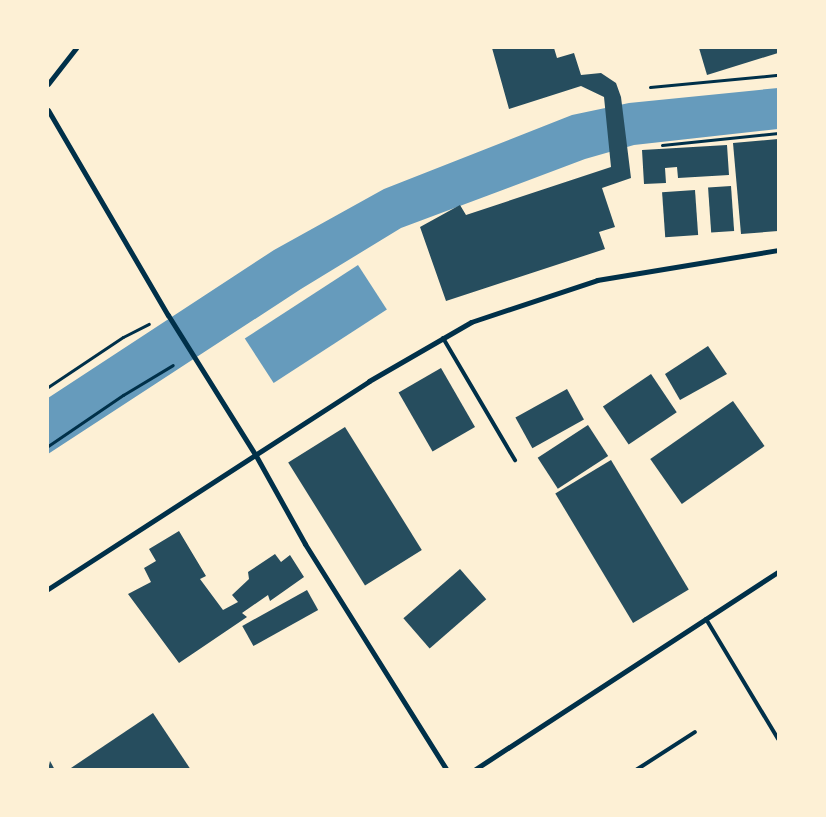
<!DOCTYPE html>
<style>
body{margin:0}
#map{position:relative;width:826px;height:817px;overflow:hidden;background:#fdf0d5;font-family:"Roboto Condensed",sans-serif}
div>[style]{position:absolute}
.water>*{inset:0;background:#669bbc;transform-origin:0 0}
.building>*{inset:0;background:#264d5e;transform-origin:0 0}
.path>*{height:3px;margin:-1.5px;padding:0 1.5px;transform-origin:1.5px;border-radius:1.5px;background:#003049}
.service>*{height:4px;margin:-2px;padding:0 2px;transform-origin:2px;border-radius:2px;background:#003049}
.minor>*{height:5px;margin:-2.5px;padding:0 2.5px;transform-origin:2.5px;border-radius:2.5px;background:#003049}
span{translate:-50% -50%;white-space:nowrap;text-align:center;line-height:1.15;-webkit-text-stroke:4.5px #fdf0d5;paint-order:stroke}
.frame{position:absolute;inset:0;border:49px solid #fdf0d5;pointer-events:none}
</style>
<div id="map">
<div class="water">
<div style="clip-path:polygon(778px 88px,778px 129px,634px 145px,585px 159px,401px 228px,301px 289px,48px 454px,48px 398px,274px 250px,384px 189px,572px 115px,629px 103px)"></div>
<div style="left:358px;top:265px;width:53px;height:135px;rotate:57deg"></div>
</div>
<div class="building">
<div style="clip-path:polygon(492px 48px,554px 48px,557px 58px,574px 53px,581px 75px,601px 73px,616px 83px,621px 97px,631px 178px,602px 188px,615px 227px,599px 232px,605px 249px,446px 301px,420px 227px,460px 205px,466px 215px,611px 167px,604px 97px,581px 86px,509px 109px)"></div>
<div style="clip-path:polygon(699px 48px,778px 48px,778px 53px,707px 75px)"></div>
<div style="clip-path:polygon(778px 139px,778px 231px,741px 234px,733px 143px)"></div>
<div style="clip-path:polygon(727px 145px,729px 175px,678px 178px,677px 167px,665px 168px,666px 183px,644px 184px,642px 150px)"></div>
<div style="left:731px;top:186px;width:45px;height:23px;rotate:86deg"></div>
<div style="left:695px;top:190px;width:45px;height:33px;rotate:86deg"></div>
<div style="clip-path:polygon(708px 346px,727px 374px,680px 400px,665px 374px)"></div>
<div style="left:441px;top:368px;width:68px;height:49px;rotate:60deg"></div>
<div style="left:651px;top:374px;width:46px;height:58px;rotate:56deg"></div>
<div style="left:567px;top:389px;width:35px;height:59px;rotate:61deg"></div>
<div style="left:733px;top:401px;width:55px;height:101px;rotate:55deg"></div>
<div style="left:588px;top:425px;width:37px;height:60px;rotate:57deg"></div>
<div style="left:345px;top:427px;width:145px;height:67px;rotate:58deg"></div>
<div style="left:611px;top:460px;width:151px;height:65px;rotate:59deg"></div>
<div style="clip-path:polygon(179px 531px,206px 576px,200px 579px,223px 610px,238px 602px,232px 595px,249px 579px,248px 572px,275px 554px,281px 562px,290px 555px,304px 577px,270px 601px,268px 595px,242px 613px,247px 617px,179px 663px,128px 594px,151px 582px,144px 568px,156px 561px,149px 549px)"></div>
<div style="left:460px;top:569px;width:40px;height:75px;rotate:49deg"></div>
<div style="left:307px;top:590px;width:23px;height:74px;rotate:61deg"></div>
<div style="clip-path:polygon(153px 713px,191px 770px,68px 770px)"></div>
<div style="clip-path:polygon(50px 761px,55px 770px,48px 770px)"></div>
</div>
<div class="path">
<div style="left:650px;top:87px;width:129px;rotate:-5.4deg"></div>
<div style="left:662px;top:145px;width:117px;rotate:-5.9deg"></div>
<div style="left:48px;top:387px;width:90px;rotate:-33.7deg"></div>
<div style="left:123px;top:337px;width:29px;rotate:-27deg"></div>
<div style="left:48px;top:446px;width:91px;rotate:-34.2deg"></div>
<div style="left:123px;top:395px;width:58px;rotate:-31deg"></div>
</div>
<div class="service">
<div style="left:443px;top:338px;width:142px;rotate:59.5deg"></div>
<div style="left:706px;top:619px;width:140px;rotate:59deg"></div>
<div style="left:636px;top:770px;width:70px;rotate:-32.8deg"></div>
</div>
<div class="minor">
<div style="left:48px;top:84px;width:46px;rotate:-52.1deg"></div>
<div style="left:48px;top:110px;width:238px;rotate:59.7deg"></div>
<div style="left:168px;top:315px;width:164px;rotate:58deg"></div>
<div style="left:255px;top:454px;width:103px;rotate:60.9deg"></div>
<div style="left:305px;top:544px;width:267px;rotate:57.9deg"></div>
<div style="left:48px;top:589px;width:382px;rotate:-32.9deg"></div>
<div style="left:369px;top:381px;width:118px;rotate:-30deg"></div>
<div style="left:471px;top:322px;width:133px;rotate:-18.4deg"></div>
<div style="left:597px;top:280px;width:183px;rotate:-9.4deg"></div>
<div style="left:474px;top:770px;width:363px;rotate:-33.1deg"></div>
</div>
<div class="frame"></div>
</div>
